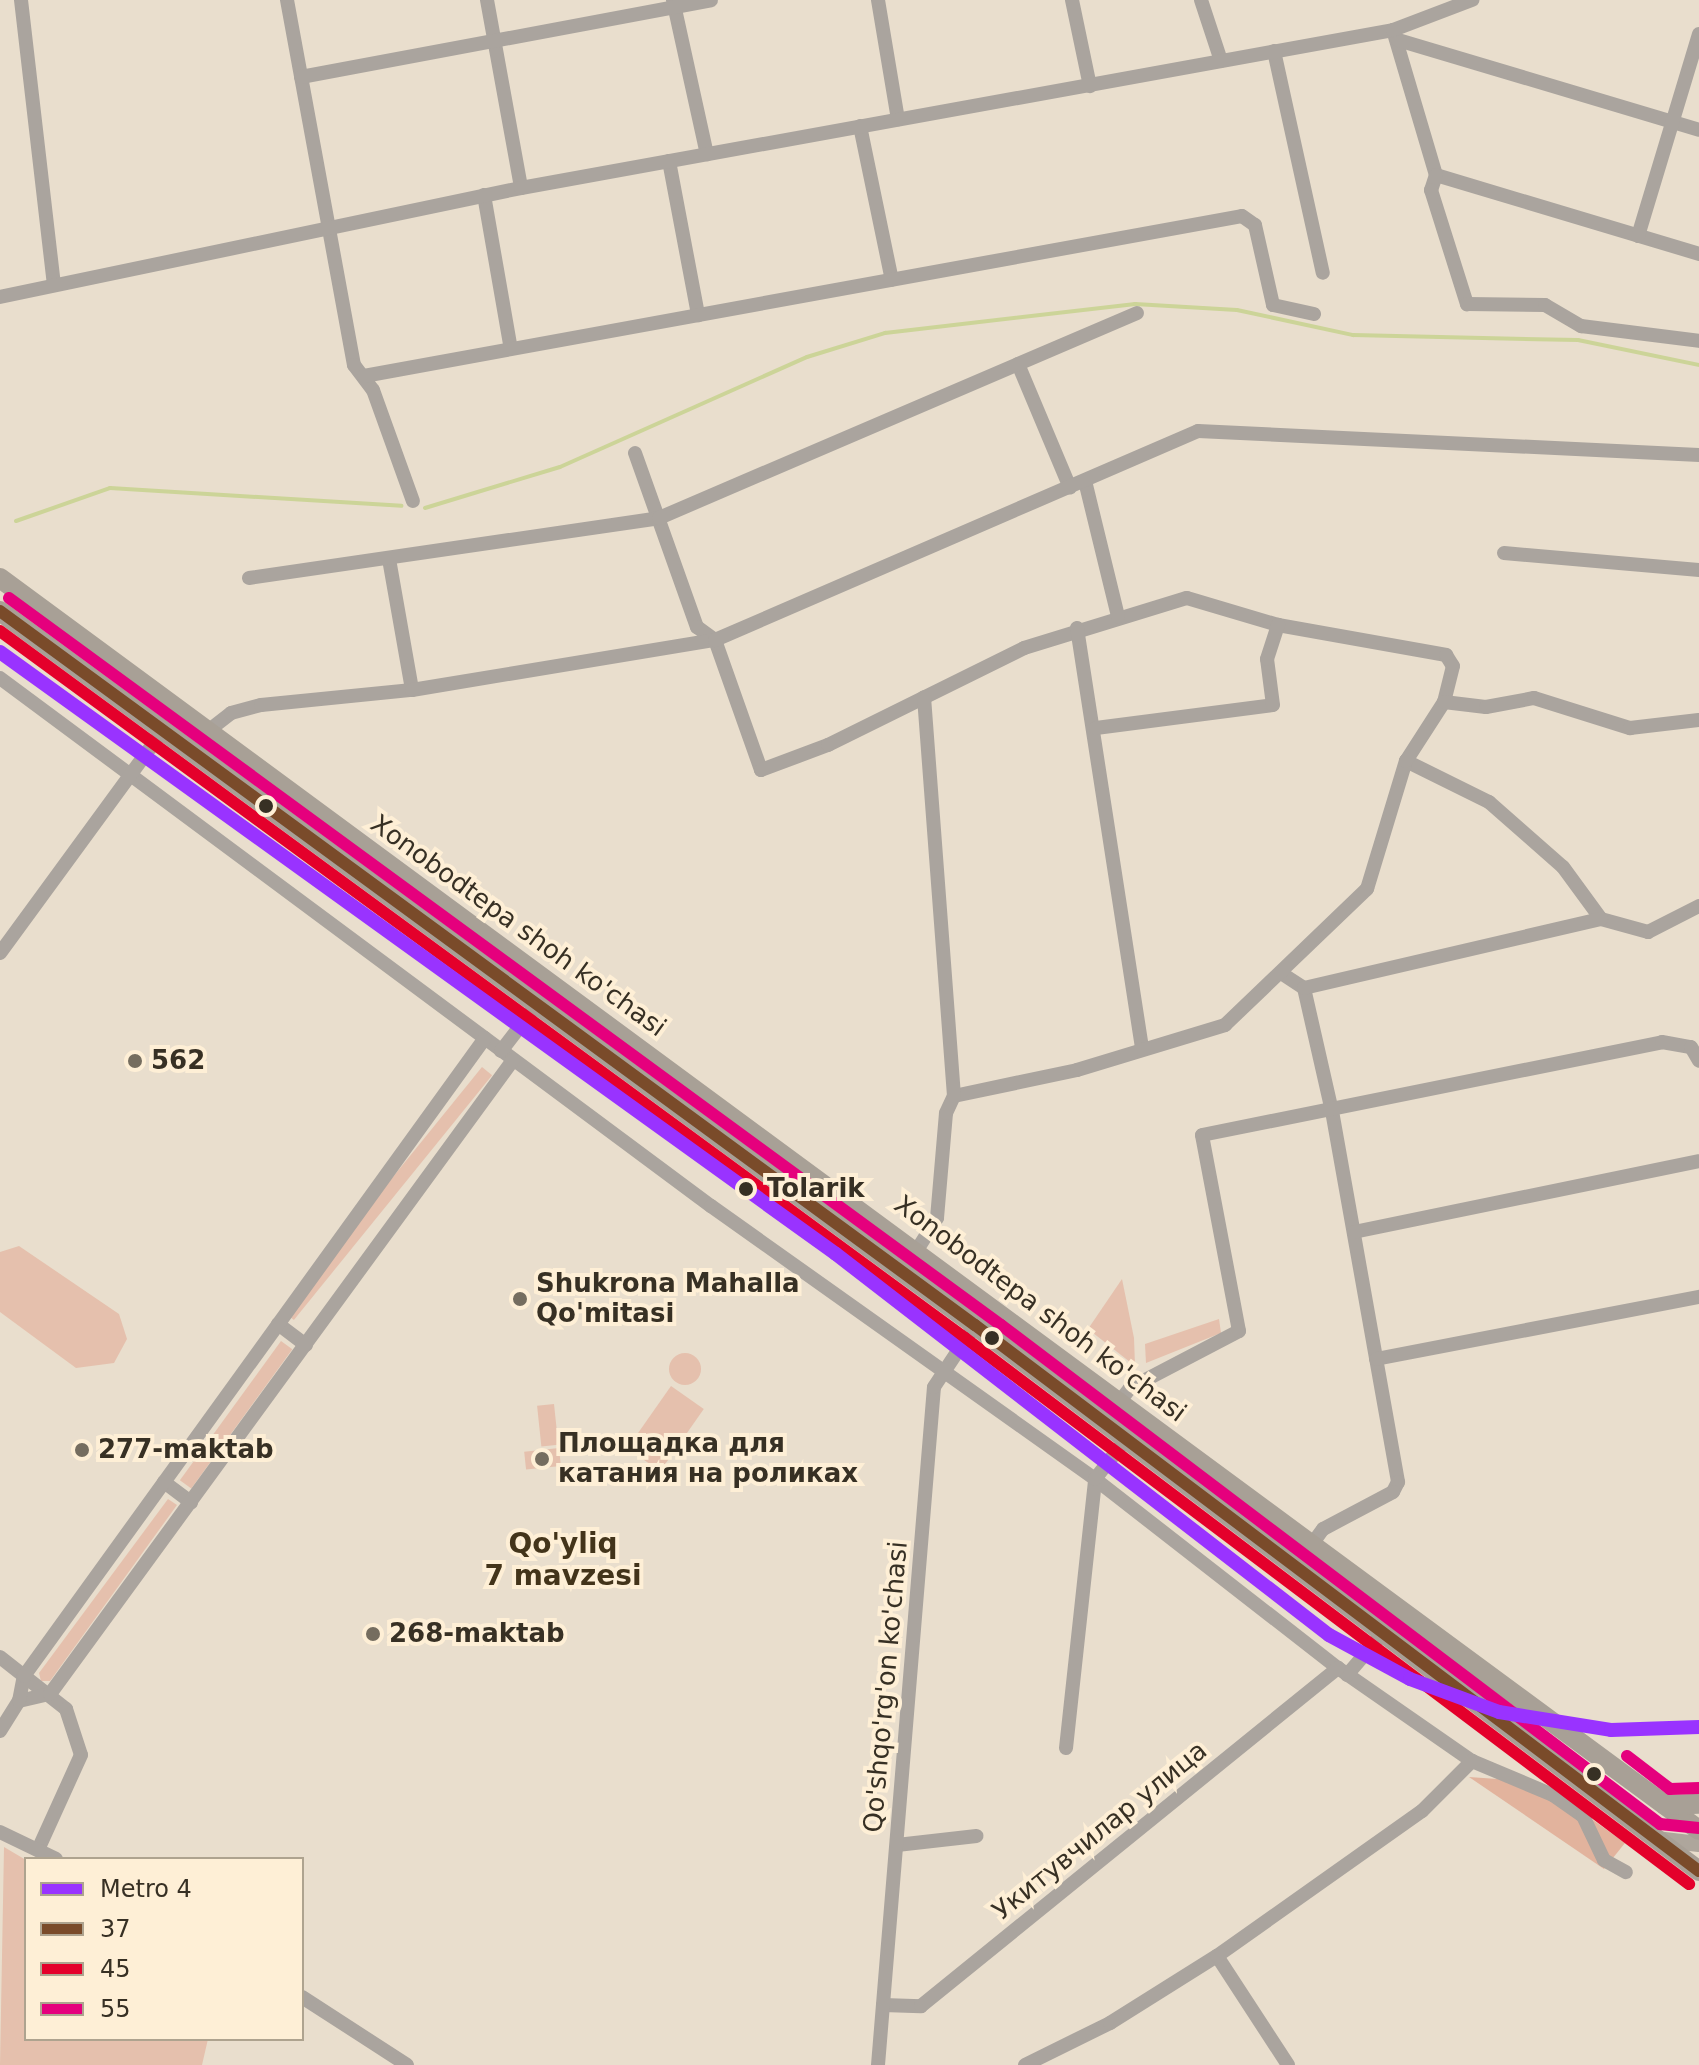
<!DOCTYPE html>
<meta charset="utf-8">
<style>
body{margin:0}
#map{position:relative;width:1699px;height:2065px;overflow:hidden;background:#e9decd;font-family:"DejaVu Sans",sans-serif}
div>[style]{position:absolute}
.green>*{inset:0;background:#e5c0ad;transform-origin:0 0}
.round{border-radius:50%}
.forest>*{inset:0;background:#e2b39d}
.stream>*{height:4px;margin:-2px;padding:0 2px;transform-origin:2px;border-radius:2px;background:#ccd498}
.minor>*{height:14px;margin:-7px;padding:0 7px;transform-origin:7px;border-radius:7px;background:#aaa49e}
.major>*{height:16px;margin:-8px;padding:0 8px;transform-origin:8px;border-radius:8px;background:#aea69c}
.highway>*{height:20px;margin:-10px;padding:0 10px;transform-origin:10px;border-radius:10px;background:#a8a096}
.bus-1>*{height:12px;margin:-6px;padding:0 6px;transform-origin:6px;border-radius:6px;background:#7a4b2a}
.bus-2>*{height:12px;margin:-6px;padding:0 6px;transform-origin:6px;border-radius:6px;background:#e4002b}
.bus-3>*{height:12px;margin:-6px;padding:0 6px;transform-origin:6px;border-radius:6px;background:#e5007d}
.metro-1>*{height:14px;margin:-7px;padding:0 7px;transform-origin:7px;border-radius:7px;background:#93f}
.dots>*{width:22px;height:22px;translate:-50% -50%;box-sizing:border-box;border:4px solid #feefd6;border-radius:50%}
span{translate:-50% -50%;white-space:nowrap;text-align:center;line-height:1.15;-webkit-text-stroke:8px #feefd6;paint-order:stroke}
.street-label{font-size:26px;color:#373024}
.poi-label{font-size:26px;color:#373024;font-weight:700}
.left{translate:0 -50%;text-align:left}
.stop-label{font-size:26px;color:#373024;font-weight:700}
.neighbourhood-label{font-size:28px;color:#43341a;font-weight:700}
.legend{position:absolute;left:24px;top:1857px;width:280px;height:184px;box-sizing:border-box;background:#feefd6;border:2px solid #aea38f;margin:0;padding:10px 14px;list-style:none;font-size:24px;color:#373024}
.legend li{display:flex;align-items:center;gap:16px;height:40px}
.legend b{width:40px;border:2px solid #aea38f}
</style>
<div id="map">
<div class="green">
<div style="left:482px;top:1067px;width:13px;height:315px;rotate:39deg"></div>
<div style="clip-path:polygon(19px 1246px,119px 1314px,127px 1339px,114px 1363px,76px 1368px,0 1312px,0 1252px)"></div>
<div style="clip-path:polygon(1122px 1279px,1134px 1338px,1135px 1366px,1088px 1329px)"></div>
<div style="clip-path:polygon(1219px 1319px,1221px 1333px,1146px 1363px,1145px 1344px)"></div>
<div style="left:281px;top:1341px;width:14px;height:172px;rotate:36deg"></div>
<div class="round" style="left:669px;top:1353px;width:32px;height:32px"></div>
<div style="left:671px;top:1386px;width:40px;height:76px;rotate:35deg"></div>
<div style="left:554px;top:1404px;width:41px;height:17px;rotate:84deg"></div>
<div style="left:559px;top:1448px;width:18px;height:35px;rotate:84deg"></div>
<div style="clip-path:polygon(168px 1499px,177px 1505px,50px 1681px,41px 1681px,39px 1673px)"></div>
<div style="clip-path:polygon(4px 1847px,26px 1860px,26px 2039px,208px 2039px,202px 2065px,0 2065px)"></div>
</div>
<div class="forest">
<div style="clip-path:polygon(1469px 1777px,1540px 1782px,1625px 1843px,1604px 1869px)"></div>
</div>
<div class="stream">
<div style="left:425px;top:508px;width:141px;rotate:-16.9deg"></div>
<div style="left:560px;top:467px;width:270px;rotate:-24deg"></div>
<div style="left:807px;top:357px;width:82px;rotate:-17.1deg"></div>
<div style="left:885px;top:333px;width:252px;rotate:-6.6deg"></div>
<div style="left:1135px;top:304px;width:102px;rotate:3.4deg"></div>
<div style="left:1237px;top:310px;width:119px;rotate:12.2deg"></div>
<div style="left:1353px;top:335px;width:225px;rotate:1.3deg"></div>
<div style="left:1578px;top:340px;width:124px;rotate:11.7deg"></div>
<div style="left:16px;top:521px;width:100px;rotate:-19.3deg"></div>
<div style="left:110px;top:488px;width:292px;rotate:3.5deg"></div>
</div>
<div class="minor">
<div style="left:21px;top:0;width:287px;rotate:83.4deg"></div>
<div style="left:287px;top:0;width:371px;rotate:79.6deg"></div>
<div style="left:354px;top:365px;width:31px;rotate:53deg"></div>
<div style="left:373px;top:390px;width:118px;rotate:70.2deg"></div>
<div style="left:487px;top:0;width:191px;rotate:79.7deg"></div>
<div style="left:673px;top:0;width:158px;rotate:77.6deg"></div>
<div style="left:878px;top:0;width:121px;rotate:80.5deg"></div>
<div style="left:1072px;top:0;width:88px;rotate:78.2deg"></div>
<div style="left:1201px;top:0;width:64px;rotate:71.8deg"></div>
<div style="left:1393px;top:30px;width:151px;rotate:73.5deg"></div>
<div style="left:1436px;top:175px;width:275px;rotate:16.7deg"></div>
<div style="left:1398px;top:40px;width:314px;rotate:16.6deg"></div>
<div style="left:1274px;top:51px;width:227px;rotate:77.6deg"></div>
<div style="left:301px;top:77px;width:417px;rotate:-10.6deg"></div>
<div style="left:860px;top:126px;width:157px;rotate:78.3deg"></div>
<div style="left:669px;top:161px;width:157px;rotate:79.3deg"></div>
<div style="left:1436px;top:175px;width:16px;rotate:108deg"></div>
<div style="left:1431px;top:190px;width:120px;rotate:72.5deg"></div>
<div style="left:1467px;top:304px;width:78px;rotate:0.7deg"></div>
<div style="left:1545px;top:305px;width:42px;rotate:30.3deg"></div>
<div style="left:1581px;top:326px;width:119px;rotate:7.2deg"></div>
<div style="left:484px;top:195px;width:156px;rotate:80.1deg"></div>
<div style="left:1638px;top:236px;width:211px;rotate:-73.2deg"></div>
<div style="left:0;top:297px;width:532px;rotate:-11.82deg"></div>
<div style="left:521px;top:188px;width:886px;rotate:-10.27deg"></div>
<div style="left:1393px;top:30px;width:85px;rotate:-20.8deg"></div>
<div style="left:1018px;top:364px;width:134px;rotate:67.2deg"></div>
<div style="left:364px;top:376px;width:892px;rotate:-10.33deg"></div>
<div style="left:1242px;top:216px;width:16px;rotate:35deg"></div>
<div style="left:1255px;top:225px;width:82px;rotate:77.3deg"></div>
<div style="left:1273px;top:305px;width:42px;rotate:12.4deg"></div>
<div style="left:635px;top:453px;width:185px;rotate:70.4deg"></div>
<div style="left:697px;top:627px;width:22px;rotate:36deg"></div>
<div style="left:715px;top:640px;width:138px;rotate:70.5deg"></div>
<div style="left:761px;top:770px;width:72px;rotate:-20.5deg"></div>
<div style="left:828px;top:745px;width:219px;rotate:-26.3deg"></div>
<div style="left:1024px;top:648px;width:170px;rotate:-17.1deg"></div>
<div style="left:1187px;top:598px;width:95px;rotate:16.5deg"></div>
<div style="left:1278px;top:625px;width:171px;rotate:10.1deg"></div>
<div style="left:1446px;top:655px;width:13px;rotate:58deg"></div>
<div style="left:1453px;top:666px;width:37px;rotate:104deg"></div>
<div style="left:1086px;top:485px;width:135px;rotate:76.3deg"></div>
<div style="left:1504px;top:553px;width:196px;rotate:5deg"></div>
<div style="left:389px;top:559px;width:133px;rotate:80deg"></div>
<div style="left:249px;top:578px;width:414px;rotate:-8.3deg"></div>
<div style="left:659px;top:518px;width:520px;rotate:-23.21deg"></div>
<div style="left:1077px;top:628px;width:425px;rotate:81.2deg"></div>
<div style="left:0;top:678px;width:886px;rotate:36.6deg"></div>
<div style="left:711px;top:1206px;width:471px;rotate:35.4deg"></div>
<div style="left:1095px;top:1479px;width:308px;rotate:37.9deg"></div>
<div style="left:1338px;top:1668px;width:163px;rotate:34.8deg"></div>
<div style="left:1472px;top:1761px;width:88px;rotate:22.8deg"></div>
<div style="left:1553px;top:1795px;width:37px;rotate:35deg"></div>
<div style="left:1583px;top:1816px;width:49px;rotate:64.5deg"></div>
<div style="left:1604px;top:1860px;width:25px;rotate:29deg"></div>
<div style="left:1096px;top:728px;width:178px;rotate:-7.4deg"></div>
<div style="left:1273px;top:705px;width:46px;rotate:-97.4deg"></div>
<div style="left:1267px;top:659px;width:36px;rotate:-72deg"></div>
<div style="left:208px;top:731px;width:29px;rotate:-38deg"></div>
<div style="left:231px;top:713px;width:31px;rotate:-15deg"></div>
<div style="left:261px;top:705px;width:152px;rotate:-5.7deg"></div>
<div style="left:412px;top:690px;width:307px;rotate:-9.4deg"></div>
<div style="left:715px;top:640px;width:526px;rotate:-23.4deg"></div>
<div style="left:1198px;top:431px;width:502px;rotate:2.74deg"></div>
<div style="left:1406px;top:761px;width:93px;rotate:26.3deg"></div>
<div style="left:1489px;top:802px;width:98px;rotate:41.3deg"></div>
<div style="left:1563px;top:867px;width:64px;rotate:53.8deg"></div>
<div style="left:1601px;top:919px;width:49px;rotate:15.5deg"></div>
<div style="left:1648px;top:932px;width:57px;rotate:-27deg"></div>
<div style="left:0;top:953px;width:276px;rotate:-53.8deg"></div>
<div style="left:1284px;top:975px;width:24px;rotate:33deg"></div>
<div style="left:1304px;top:988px;width:126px;rotate:77.2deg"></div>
<div style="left:1332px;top:1111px;width:377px;rotate:79.9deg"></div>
<div style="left:1398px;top:1482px;width:11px;rotate:117deg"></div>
<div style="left:1393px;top:1492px;width:79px;rotate:152.1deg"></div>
<div style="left:1323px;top:1529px;width:19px;rotate:126deg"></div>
<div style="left:1304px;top:988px;width:305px;rotate:-13.1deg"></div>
<div style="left:501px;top:1051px;width:62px;rotate:-52.2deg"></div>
<div style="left:954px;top:1096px;width:126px;rotate:-11.9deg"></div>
<div style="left:1077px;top:1070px;width:155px;rotate:-16.9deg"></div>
<div style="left:1225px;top:1025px;width:197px;rotate:-43.8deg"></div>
<div style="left:1367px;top:889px;width:134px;rotate:-73.1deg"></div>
<div style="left:1406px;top:761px;width:70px;rotate:-57.2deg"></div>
<div style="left:1444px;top:702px;width:42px;rotate:6.8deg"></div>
<div style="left:1486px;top:707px;width:49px;rotate:-10.6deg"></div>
<div style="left:1534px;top:698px;width:101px;rotate:17.4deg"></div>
<div style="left:1630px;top:728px;width:69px;rotate:-6.6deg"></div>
<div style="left:1354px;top:1232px;width:352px;rotate:-11.6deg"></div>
<div style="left:917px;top:1250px;width:38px;rotate:-58deg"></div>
<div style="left:937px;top:1218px;width:105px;rotate:-85.1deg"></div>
<div style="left:946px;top:1113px;width:19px;rotate:-65deg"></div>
<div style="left:954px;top:1096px;width:400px;rotate:-94.3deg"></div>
<div style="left:278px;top:1324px;width:35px;rotate:37deg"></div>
<div style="left:1376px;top:1359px;width:329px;rotate:-10.9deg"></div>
<div style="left:1120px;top:1401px;width:16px;rotate:-52deg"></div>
<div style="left:1130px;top:1388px;width:123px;rotate:-27.6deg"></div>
<div style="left:1239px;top:1331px;width:199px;rotate:-100.7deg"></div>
<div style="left:1202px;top:1135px;width:469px;rotate:-11.4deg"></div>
<div style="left:1662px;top:1042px;width:29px;rotate:10deg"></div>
<div style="left:1691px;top:1047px;width:16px;rotate:60deg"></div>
<div style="left:164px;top:1482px;width:34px;rotate:37deg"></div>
<div style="left:0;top:1657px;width:84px;rotate:38.2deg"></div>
<div style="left:66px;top:1709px;width:48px;rotate:71.9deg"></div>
<div style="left:81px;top:1755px;width:104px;rotate:114.4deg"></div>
<div style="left:1347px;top:1675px;width:55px;rotate:-49.4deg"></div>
<div style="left:19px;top:1701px;width:32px;rotate:-13deg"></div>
<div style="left:50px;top:1694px;width:785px;rotate:-53.86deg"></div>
<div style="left:0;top:1731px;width:36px;rotate:-58deg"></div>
<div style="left:19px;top:1701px;width:25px;rotate:-79deg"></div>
<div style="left:24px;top:1676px;width:787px;rotate:-54.15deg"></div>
<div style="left:1066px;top:1748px;width:271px;rotate:-83.8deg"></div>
<div style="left:1095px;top:1479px;width:52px;rotate:-52deg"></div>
<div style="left:0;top:1832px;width:62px;rotate:25.7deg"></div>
<div style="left:897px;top:1845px;width:80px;rotate:-6.5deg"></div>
<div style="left:1217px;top:1956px;width:130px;rotate:56.9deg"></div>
<div style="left:302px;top:1997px;width:125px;rotate:32.9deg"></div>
<div style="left:883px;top:2005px;width:38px;rotate:2deg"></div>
<div style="left:921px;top:2006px;width:537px;rotate:-39.03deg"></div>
<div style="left:878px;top:2065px;width:680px;rotate:-85.28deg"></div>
<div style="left:934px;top:1387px;width:74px;rotate:-56.5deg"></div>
<div style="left:1025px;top:2065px;width:95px;rotate:-26.3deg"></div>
<div style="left:1110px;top:2023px;width:126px;rotate:-32.1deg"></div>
<div style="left:1217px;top:1956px;width:251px;rotate:-35.3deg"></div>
<div style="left:1422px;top:1811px;width:71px;rotate:-45deg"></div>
</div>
<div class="major">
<div style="left:1656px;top:1839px;width:43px;rotate:6.6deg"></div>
</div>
<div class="highway">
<div style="left:0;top:578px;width:2110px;rotate:36.39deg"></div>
<div style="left:0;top:611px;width:1208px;rotate:36.22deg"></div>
<div style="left:975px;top:1325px;width:907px;rotate:37.02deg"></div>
<div style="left:1665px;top:1805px;width:34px;rotate:-2deg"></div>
</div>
<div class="bus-1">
<div style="left:0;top:611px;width:1208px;rotate:36.22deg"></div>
<div style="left:975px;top:1325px;width:907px;rotate:37.02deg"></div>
</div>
<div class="bus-2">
<div style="left:0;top:631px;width:1196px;rotate:36.23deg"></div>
<div style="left:965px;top:1338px;width:907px;rotate:37.02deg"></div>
</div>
<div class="bus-3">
<div style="left:9px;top:598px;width:1230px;rotate:36.24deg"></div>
<div style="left:1001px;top:1325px;width:827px;rotate:37.13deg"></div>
<div style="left:1660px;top:1824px;width:39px;rotate:6deg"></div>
<div style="left:1627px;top:1756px;width:54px;rotate:37.5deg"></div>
<div style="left:1670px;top:1789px;width:29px;rotate:-2deg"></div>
</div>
<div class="metro-1">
<div style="left:0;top:652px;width:1030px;rotate:35.76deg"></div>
<div style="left:836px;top:1254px;width:623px;rotate:37.7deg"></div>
<div style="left:1329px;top:1635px;width:92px;rotate:28.5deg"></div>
<div style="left:1410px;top:1679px;width:95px;rotate:20.3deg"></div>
<div style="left:1499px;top:1712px;width:113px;rotate:9.1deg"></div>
<div style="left:1611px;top:1730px;width:88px;rotate:-2deg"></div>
</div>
<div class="dots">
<div style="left:266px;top:806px;background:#373024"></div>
<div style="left:135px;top:1061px;background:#756d5f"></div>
<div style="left:746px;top:1189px;background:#373024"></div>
<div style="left:520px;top:1299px;background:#756d5f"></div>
<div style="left:992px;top:1338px;background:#373024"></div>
<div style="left:82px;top:1450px;background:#756d5f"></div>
<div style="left:542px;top:1459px;background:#756d5f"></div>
<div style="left:373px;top:1634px;background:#756d5f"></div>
<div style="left:1594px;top:1774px;background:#373024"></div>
</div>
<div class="street-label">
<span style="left:518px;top:926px;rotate:36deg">Xonobodtepa shoh ko'chasi</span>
<span style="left:1040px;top:1309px;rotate:37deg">Xonobodtepa shoh ko'chasi</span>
<span style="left:886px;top:1687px;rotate:-85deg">Qo'shqo'rg'on ko'chasi</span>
<span style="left:1100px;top:1831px;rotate:-39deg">Укитувчилар улица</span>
</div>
<div class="poi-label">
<span class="left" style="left:151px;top:1061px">562</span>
<span class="left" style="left:536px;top:1299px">Shukrona Mahalla<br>Qo'mitasi</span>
<span class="left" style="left:558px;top:1459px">Площадка для<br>катания на роликах</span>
<span class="left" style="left:98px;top:1450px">277-maktab</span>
<span class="left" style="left:389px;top:1634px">268-maktab</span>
</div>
<div class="stop-label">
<span class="left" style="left:767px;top:1189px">Tolarik</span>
</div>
<div class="neighbourhood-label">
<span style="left:563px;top:1560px">Qo'yliq<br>7 mavzesi</span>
</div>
<ul class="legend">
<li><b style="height:10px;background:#93f"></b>Metro 4</li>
<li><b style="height:10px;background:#7a4b2a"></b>37</li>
<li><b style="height:10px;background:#e4002b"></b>45</li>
<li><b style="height:10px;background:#e5007d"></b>55</li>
</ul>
</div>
